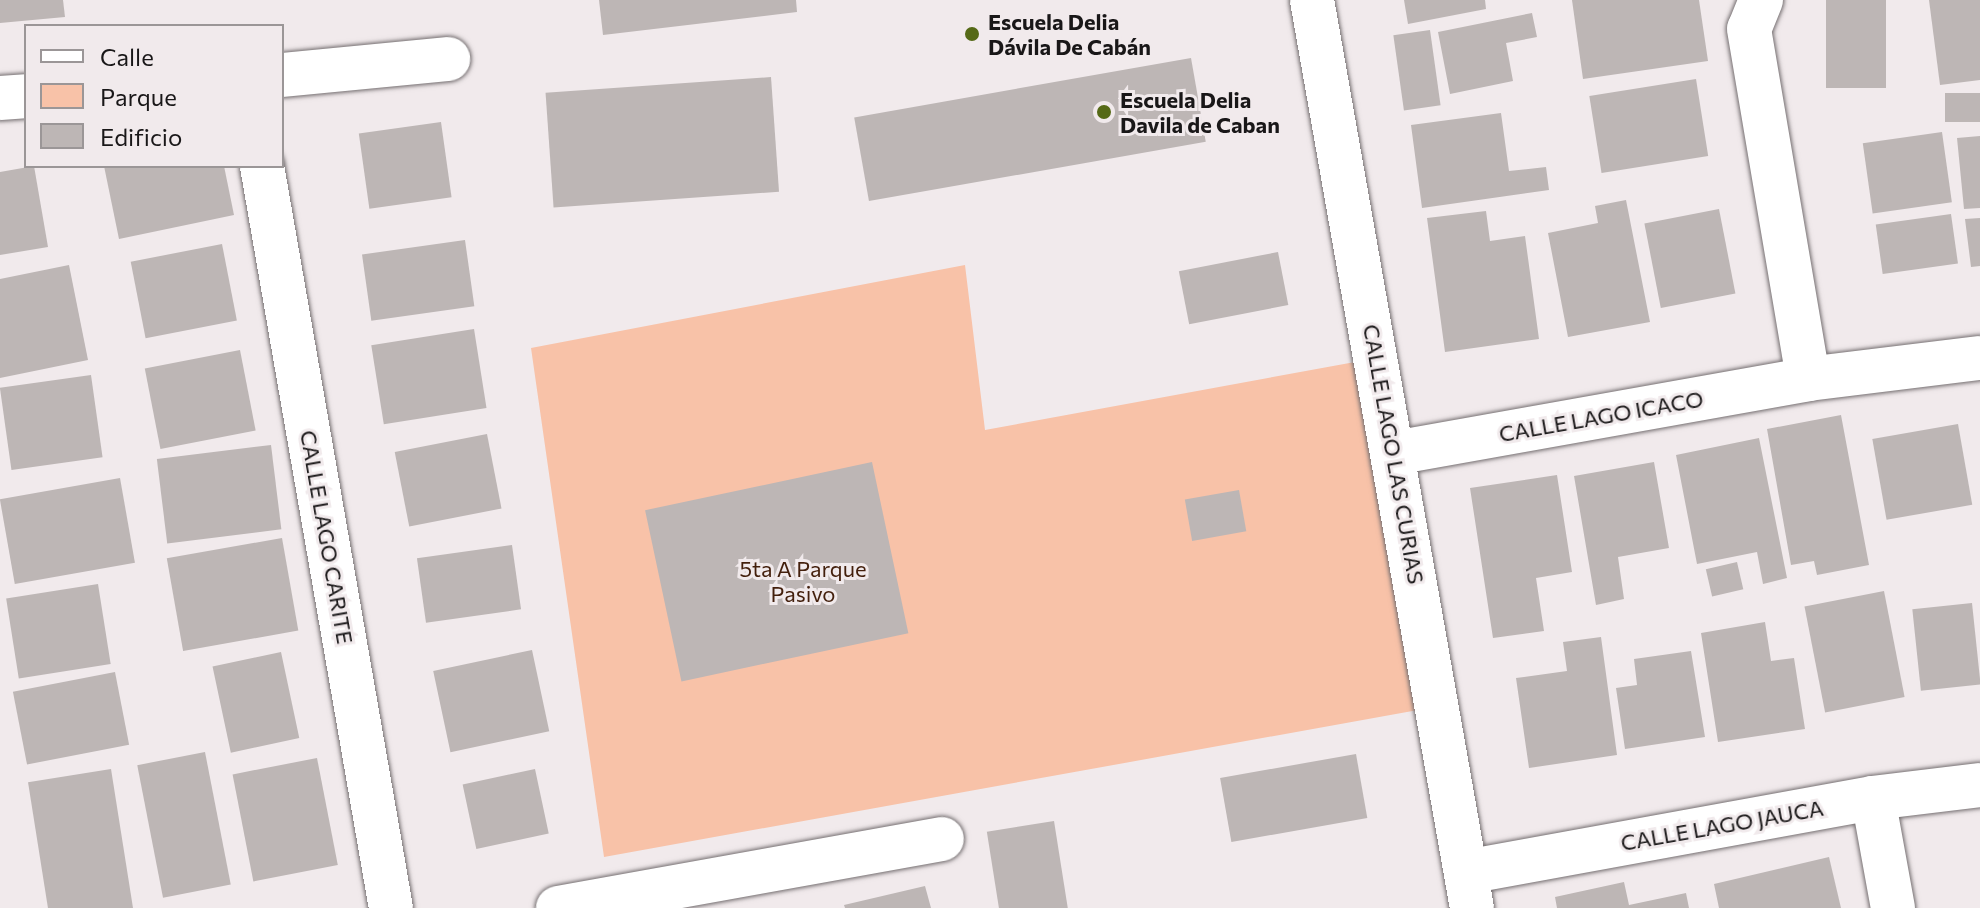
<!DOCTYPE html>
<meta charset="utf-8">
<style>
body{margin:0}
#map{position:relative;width:1980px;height:908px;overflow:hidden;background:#f1eaec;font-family:Commissioner,sans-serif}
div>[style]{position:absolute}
.green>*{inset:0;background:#f8c2a8}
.building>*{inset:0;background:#bdb6b5;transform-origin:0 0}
.roads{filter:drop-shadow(0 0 2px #767072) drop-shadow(0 0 2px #767072)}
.street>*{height:44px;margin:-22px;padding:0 22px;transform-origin:22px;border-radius:22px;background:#fff}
.dots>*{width:22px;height:22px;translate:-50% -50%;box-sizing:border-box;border:4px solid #f1eaec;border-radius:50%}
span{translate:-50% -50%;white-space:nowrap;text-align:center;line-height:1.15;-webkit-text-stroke:6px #f1eaec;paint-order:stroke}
.poi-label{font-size:22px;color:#191718;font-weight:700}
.left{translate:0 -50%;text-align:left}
.street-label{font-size:22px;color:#191718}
.park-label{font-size:22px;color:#431f0c}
.legend{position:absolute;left:24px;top:24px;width:260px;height:144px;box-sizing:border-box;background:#f1eaec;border:2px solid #9b9697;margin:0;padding:10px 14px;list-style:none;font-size:24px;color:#191718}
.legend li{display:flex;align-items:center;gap:16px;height:40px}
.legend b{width:40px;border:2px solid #9b9697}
</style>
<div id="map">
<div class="green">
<div style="clip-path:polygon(965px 265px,985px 430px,1355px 362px,1418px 710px,604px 857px,531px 348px)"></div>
</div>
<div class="building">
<div style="clip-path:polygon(0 0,63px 0,65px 17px,0 23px)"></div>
<div style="clip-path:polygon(599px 0,796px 0,797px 12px,603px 35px)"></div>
<div style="clip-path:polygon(1404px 0,1485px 0,1486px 9px,1408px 24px)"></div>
<div style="clip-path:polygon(1572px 0,1699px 0,1708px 61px,1583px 79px)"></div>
<div style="left:1826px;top:0;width:60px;height:88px"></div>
<div style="clip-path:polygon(1929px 0,1980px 0,1980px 80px,1940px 85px)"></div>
<div style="clip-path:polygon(1532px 13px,1537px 37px,1506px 43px,1513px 81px,1450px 94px,1438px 32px)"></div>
<div style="left:1430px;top:30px;width:76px;height:37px;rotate:82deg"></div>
<div style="left:1191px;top:58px;width:85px;height:342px;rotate:80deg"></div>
<div style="left:771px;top:77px;width:115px;height:226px;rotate:86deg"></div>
<div style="left:1696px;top:79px;width:78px;height:108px;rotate:81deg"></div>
<div style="left:1980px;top:93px;width:29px;height:35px;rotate:90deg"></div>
<div style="clip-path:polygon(1501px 113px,1509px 171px,1546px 167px,1549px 190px,1422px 208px,1411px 125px)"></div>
<div style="left:441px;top:122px;width:76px;height:83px;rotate:82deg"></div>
<div style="left:1942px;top:132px;width:71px;height:80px;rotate:82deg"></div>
<div style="clip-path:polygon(1980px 136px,1980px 208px,1964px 209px,1957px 138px)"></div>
<div style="clip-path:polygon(34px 166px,48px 247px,0 255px,0 172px)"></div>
<div style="clip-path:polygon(104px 166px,224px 166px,234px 215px,119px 239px)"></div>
<div style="clip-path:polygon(1626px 200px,1650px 322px,1568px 337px,1548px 233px,1598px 223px,1595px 206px)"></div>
<div style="left:1719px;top:209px;width:86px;height:76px;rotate:79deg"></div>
<div style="clip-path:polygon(1486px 211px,1490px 241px,1525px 236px,1539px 339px,1445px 352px,1427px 218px)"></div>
<div style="left:1951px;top:214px;width:50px;height:76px;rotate:82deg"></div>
<div style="clip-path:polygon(1980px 218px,1980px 266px,1971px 267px,1965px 219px)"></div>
<div style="left:465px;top:240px;width:67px;height:104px;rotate:82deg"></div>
<div style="left:222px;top:244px;width:78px;height:93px;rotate:79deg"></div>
<div style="left:1278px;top:252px;width:54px;height:101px;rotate:79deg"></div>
<div style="clip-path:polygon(69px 265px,88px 360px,0 378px,0 279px)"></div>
<div style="left:474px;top:329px;width:80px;height:104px;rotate:81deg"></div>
<div style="left:240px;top:350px;width:82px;height:97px;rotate:79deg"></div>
<div style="left:91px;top:375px;width:83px;height:92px;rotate:82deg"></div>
<div style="clip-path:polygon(1841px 415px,1869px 565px,1817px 575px,1814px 561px,1791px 565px,1767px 429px)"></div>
<div style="left:1958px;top:424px;width:82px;height:87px;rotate:80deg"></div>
<div style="left:487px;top:434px;width:76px;height:94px;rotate:79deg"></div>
<div style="clip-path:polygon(1759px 438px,1787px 578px,1763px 584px,1757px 552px,1697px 564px,1676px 455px)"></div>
<div style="left:271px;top:445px;width:85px;height:115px;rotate:83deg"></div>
<div style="left:872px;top:462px;width:175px;height:232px;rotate:78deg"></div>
<div style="clip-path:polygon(1654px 462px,1669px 548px,1618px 557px,1624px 599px,1596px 605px,1574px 476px)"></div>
<div style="clip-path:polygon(1557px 475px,1572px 572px,1536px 578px,1544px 631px,1493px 638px,1470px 488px)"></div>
<div style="left:120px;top:478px;width:86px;height:122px;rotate:80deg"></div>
<div style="left:1239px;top:490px;width:42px;height:55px;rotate:80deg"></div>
<div style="left:282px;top:538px;width:94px;height:117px;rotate:80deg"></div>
<div style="left:512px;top:545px;width:65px;height:96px;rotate:82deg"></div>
<div style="left:1737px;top:562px;width:28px;height:32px;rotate:77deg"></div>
<div style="left:98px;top:584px;width:81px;height:93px;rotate:81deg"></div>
<div style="left:1884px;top:591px;width:108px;height:81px;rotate:79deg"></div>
<div style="left:1972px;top:603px;width:82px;height:60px;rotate:84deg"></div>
<div style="clip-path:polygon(1765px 622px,1771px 661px,1794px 658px,1805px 729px,1718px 742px,1701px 633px)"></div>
<div style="clip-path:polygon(1601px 637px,1617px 755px,1529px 768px,1516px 678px,1567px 671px,1563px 642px)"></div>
<div style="left:532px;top:650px;width:83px;height:101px;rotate:78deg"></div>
<div style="clip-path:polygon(1691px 651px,1705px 737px,1625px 749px,1616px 688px,1637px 685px,1634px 659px)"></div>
<div style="left:281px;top:652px;width:88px;height:70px;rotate:78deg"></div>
<div style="left:115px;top:672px;width:74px;height:104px;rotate:79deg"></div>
<div style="left:205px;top:752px;width:135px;height:69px;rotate:79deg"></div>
<div style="left:1356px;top:754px;width:65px;height:138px;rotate:80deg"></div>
<div style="left:317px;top:758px;width:109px;height:86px;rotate:79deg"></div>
<div style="left:111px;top:769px;width:141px;height:84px;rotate:81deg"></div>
<div style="left:535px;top:769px;width:66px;height:74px;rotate:78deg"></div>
<div style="left:1054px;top:821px;width:88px;height:68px;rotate:81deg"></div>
<div style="clip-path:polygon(1829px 857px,1841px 908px,1719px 908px,1714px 884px)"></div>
<div style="clip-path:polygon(1624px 882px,1629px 905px,1686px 893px,1689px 908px,1557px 908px,1555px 897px)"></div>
<div style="clip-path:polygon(925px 886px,931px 908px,845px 908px,844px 905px)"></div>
</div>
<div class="roads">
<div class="street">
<div style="left:1312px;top:0;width:922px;rotate:80.01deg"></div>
<div style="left:1761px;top:0;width:31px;rotate:112deg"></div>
<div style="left:1749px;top:29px;width:355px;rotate:80.4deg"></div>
<div style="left:282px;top:75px;width:167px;rotate:-5.5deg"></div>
<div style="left:0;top:98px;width:26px;rotate:-4deg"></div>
<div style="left:262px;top:166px;width:753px;rotate:80.14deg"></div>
<div style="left:1394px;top:453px;width:421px;rotate:-10.1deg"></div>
<div style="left:1808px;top:379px;width:173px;rotate:-7deg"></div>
<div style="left:1873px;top:798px;width:112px;rotate:79.7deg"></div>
<div style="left:1466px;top:872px;width:414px;rotate:-10.3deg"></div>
<div style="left:1873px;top:798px;width:108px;rotate:-6.9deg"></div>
<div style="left:558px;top:908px;width:390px;rotate:-10.2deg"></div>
</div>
</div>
<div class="dots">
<div style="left:972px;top:34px;background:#556916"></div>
<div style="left:1104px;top:112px;background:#556916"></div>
</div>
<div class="poi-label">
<span class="left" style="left:988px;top:34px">Escuela Delia<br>Dávila De Cabán</span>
<span class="left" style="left:1120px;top:112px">Escuela Delia<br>Davila de Caban</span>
</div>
<div class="street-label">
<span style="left:1601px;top:416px;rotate:-10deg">CALLE LAGO ICACO</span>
<span style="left:1394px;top:454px;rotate:80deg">CALLE LAGO LAS CURIAS</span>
<span style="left:327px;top:537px;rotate:80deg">CALLE LAGO CARITE</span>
<span style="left:1722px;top:825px;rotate:-10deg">CALLE LAGO JAUCA</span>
</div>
<div class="park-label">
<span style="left:803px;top:581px">5ta A Parque<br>Pasivo</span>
</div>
<ul class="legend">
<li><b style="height:10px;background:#fff"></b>Calle</li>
<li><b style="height:22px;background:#f8c2a8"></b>Parque</li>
<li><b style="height:22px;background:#bdb6b5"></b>Edificio</li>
</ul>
</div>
